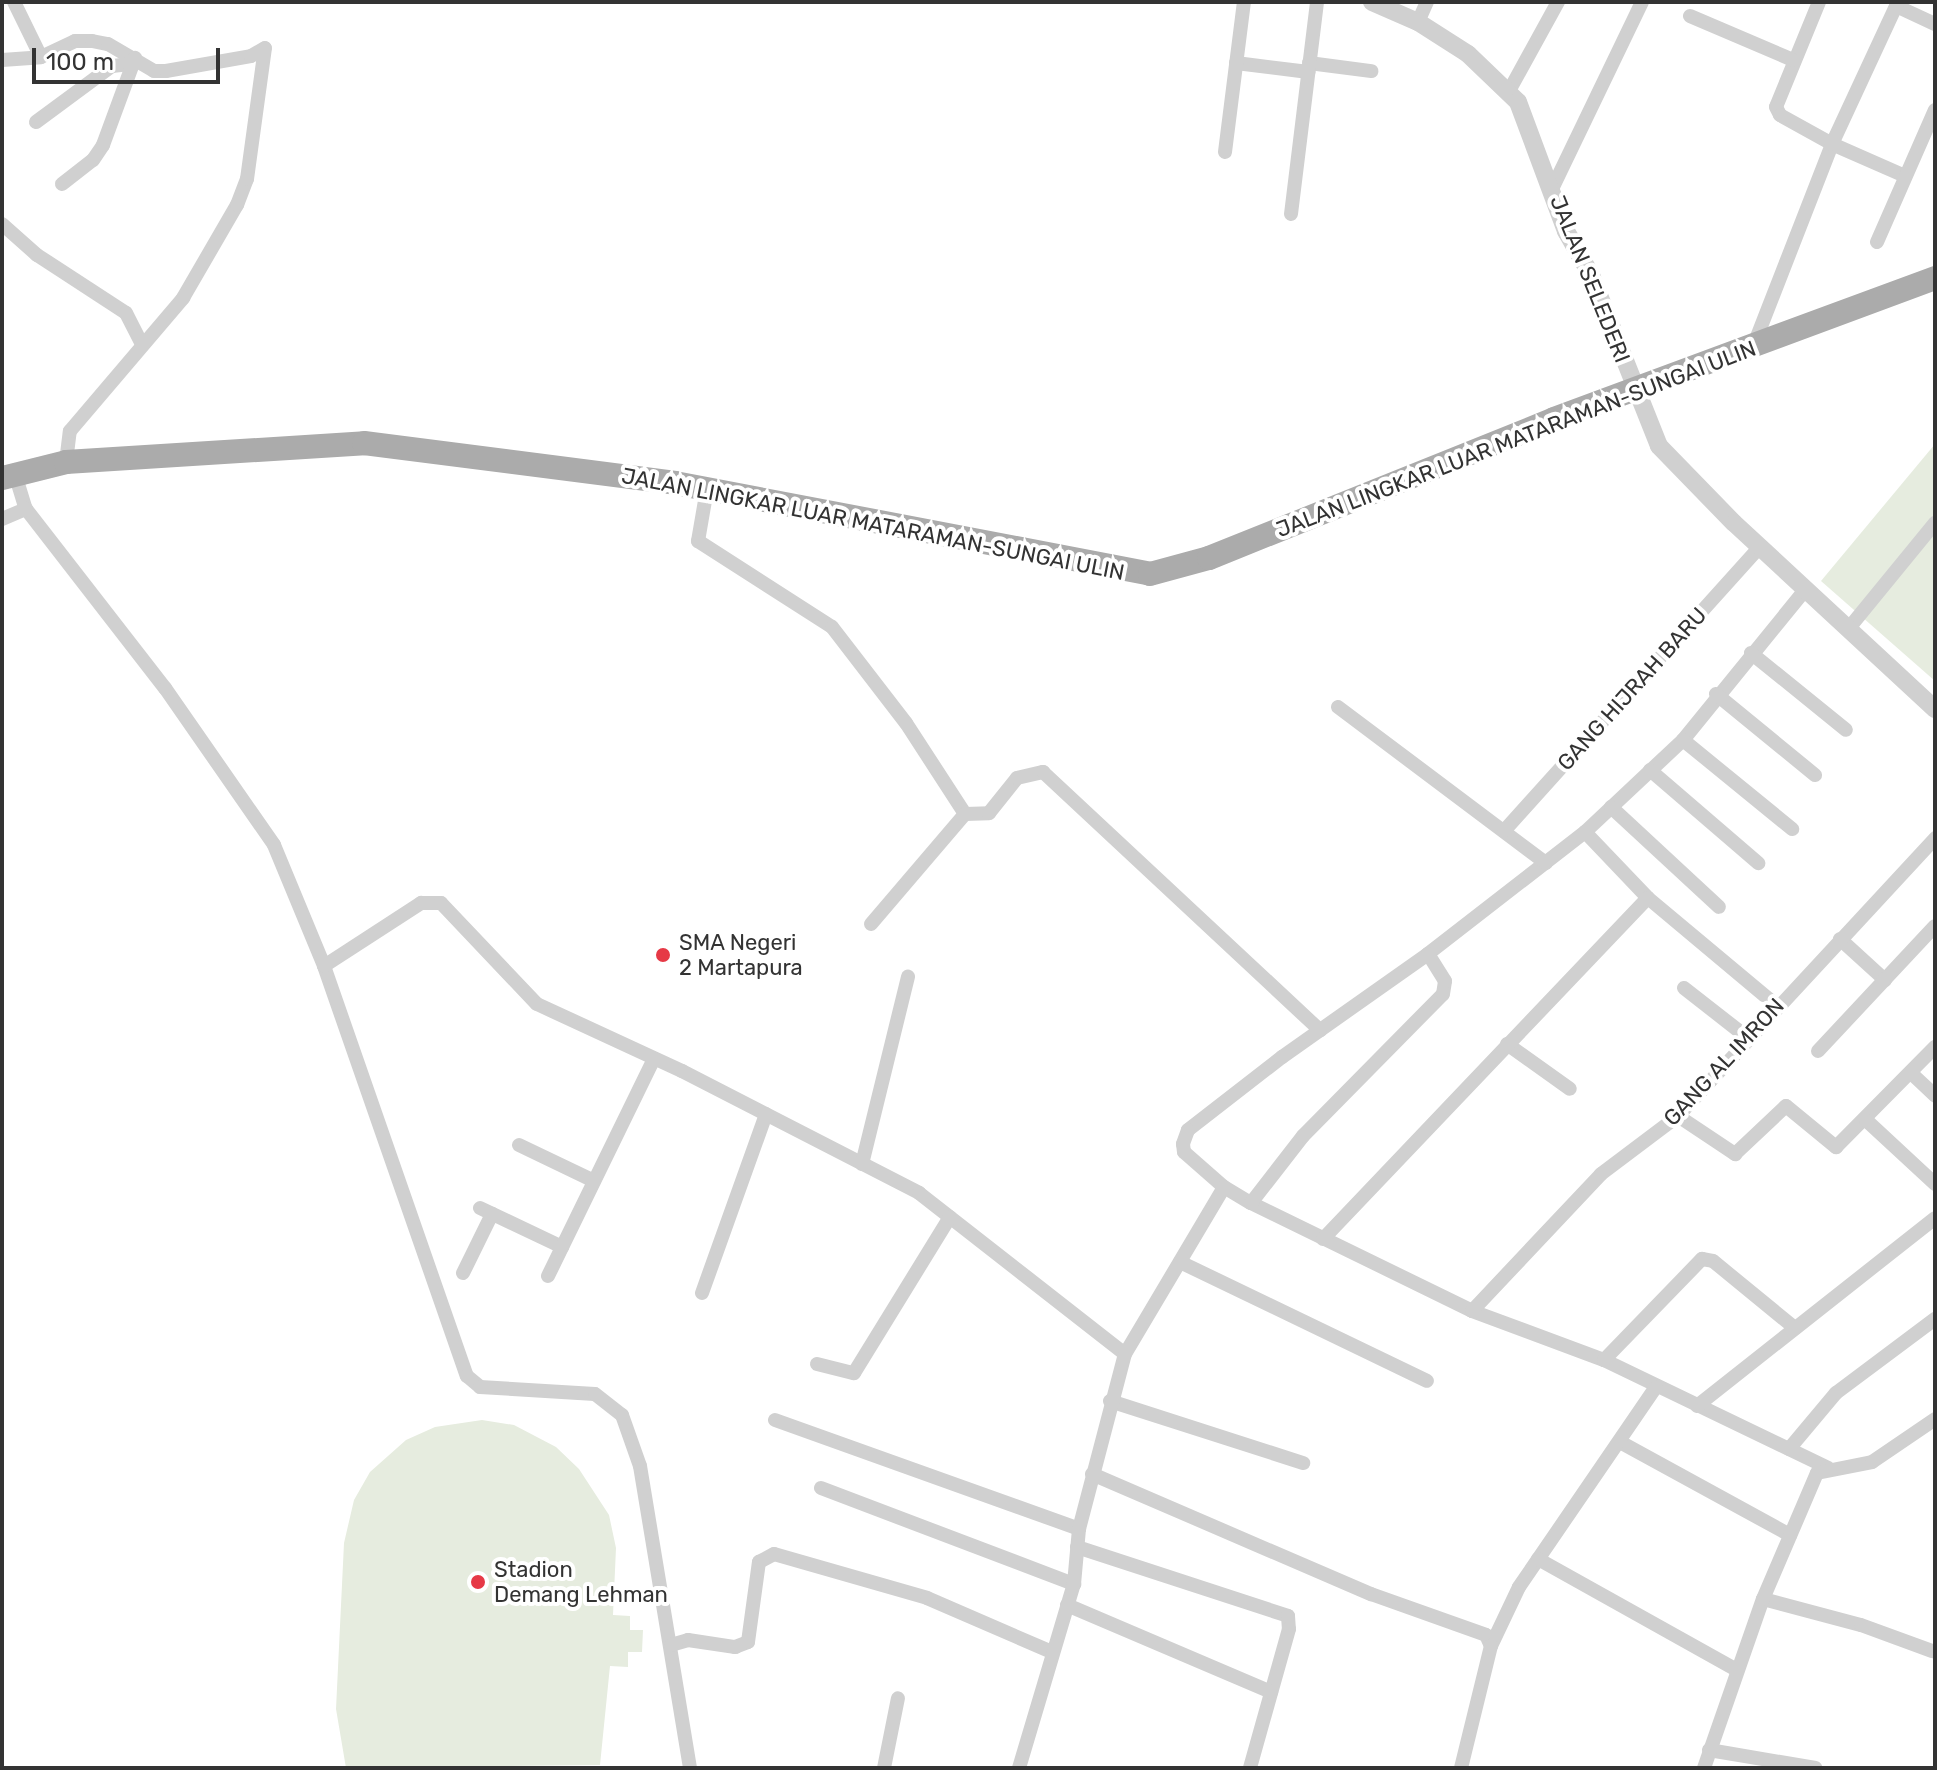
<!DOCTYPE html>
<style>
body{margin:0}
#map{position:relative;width:1937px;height:1770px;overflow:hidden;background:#fff;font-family:Rubik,sans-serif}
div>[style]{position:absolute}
.green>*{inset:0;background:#e6ecdf}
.minor>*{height:14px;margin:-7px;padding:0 7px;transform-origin:7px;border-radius:7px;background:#d0d0d0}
.tertiary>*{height:18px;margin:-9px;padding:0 9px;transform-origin:9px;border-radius:9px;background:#d0d0d0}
.primary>*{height:24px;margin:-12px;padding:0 12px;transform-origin:12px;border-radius:12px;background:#ababab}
.dots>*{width:22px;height:22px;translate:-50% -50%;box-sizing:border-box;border:4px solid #fff;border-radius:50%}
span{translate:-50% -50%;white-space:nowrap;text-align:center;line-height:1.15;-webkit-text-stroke:8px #fff;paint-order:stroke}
.street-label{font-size:22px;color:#333}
.poi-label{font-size:22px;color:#333}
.left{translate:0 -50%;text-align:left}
.frame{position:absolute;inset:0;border:4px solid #333;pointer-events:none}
.scale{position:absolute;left:32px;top:48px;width:188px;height:36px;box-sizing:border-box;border:4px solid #333;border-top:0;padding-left:10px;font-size:24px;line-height:28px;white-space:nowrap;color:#333;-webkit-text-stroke:6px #fff;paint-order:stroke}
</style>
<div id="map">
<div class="green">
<div style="clip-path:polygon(1935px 444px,1935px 681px,1821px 581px)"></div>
<div style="clip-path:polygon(482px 1420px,514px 1425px,556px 1447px,579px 1469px,609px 1515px,616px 1548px,613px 1615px,630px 1616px,630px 1630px,643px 1630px,642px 1652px,628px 1652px,628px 1667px,610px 1666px,600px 1765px,346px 1768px,336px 1709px,344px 1543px,354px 1500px,370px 1472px,406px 1440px,435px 1427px)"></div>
</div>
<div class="minor">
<div style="left:14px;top:2px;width:61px;rotate:63.9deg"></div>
<div style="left:1819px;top:2px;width:113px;rotate:112.3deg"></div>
<div style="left:1776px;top:107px;width:9px;rotate:63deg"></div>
<div style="left:1780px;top:115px;width:60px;rotate:29.1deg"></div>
<div style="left:1832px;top:144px;width:80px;rotate:23.7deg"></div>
<div style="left:1896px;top:6px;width:43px;rotate:24.8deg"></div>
<div style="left:1690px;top:16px;width:112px;rotate:23.1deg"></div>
<div style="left:1418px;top:22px;width:22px;rotate:-66deg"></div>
<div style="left:2px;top:60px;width:39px;rotate:-4deg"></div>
<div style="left:41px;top:57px;width:38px;rotate:-25deg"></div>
<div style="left:75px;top:41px;width:17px"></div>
<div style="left:92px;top:41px;width:16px;rotate:11deg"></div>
<div style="left:108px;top:44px;width:53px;rotate:30.4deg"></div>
<div style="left:154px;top:71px;width:12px"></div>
<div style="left:166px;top:71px;width:86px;rotate:-10deg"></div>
<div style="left:251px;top:56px;width:16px;rotate:-30deg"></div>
<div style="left:1236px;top:63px;width:73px;rotate:7.1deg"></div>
<div style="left:1309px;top:63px;width:63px;rotate:7.4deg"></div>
<div style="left:1509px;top:91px;width:102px;rotate:-61.2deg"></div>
<div style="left:36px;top:122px;width:94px;rotate:-36.4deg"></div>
<div style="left:112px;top:66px;width:20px;rotate:-6deg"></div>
<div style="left:1225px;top:152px;width:151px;rotate:-82.8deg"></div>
<div style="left:62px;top:184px;width:39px;rotate:-38deg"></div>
<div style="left:93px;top:160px;width:18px;rotate:-56deg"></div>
<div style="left:103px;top:145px;width:93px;rotate:-69.8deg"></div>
<div style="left:1553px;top:187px;width:205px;rotate:-64.3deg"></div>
<div style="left:1291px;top:214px;width:214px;rotate:-83deg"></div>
<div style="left:2px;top:224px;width:47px;rotate:41.5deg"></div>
<div style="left:37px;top:255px;width:106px;rotate:33.1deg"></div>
<div style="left:126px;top:313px;width:33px;rotate:63deg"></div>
<div style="left:1877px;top:242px;width:144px;rotate:-66.3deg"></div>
<div style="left:1753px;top:347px;width:218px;rotate:-68.7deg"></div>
<div style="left:1832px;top:144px;width:157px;rotate:-65.1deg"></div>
<div style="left:66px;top:462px;width:31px;rotate:-83deg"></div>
<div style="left:70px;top:431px;width:175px;rotate:-49.6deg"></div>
<div style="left:183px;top:298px;width:108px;rotate:-59.9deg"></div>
<div style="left:237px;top:205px;width:28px;rotate:-69deg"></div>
<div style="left:247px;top:179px;width:132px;rotate:-82.2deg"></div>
<div style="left:15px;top:474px;width:37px;rotate:73deg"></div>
<div style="left:26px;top:509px;width:227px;rotate:52.2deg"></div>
<div style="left:165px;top:688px;width:191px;rotate:55.2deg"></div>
<div style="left:274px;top:845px;width:131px;rotate:67.5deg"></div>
<div style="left:324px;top:966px;width:434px;rotate:70.8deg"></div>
<div style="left:467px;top:1376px;width:17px;rotate:40deg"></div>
<div style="left:480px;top:1387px;width:115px;rotate:3.5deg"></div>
<div style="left:595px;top:1394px;width:34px;rotate:38deg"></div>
<div style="left:622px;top:1415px;width:54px;rotate:70.6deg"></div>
<div style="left:640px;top:1466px;width:306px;rotate:80.6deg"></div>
<div style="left:707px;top:489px;width:53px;rotate:99.8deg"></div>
<div style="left:698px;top:541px;width:159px;rotate:32.7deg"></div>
<div style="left:832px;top:627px;width:121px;rotate:52.4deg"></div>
<div style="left:906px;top:723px;width:108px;rotate:57deg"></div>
<div style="left:2px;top:519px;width:26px;rotate:-23deg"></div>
<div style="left:1805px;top:590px;width:193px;rotate:129.1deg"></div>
<div style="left:1683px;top:740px;width:134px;rotate:136.8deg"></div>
<div style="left:1585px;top:832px;width:199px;rotate:142.2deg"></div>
<div style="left:1428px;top:954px;width:179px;rotate:144.8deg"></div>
<div style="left:1282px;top:1057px;width:119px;rotate:142.2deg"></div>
<div style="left:1188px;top:1130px;width:15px;rotate:110deg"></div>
<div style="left:1183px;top:1144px;width:8px;rotate:83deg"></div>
<div style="left:1184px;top:1152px;width:53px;rotate:41.2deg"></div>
<div style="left:1224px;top:1187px;width:31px;rotate:31deg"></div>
<div style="left:1251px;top:1203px;width:246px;rotate:26deg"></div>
<div style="left:1472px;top:1311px;width:141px;rotate:20.4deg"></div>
<div style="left:1604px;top:1360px;width:249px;rotate:25.7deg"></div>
<div style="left:1849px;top:628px;width:136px;rotate:-50.7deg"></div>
<div style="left:1751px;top:653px;width:122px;rotate:39deg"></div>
<div style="left:1716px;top:694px;width:128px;rotate:39.3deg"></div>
<div style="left:1338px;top:707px;width:260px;rotate:36.9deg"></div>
<div style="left:1683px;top:740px;width:141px;rotate:39.2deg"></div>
<div style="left:1650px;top:770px;width:143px;rotate:40.7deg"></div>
<div style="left:1611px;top:807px;width:147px;rotate:42.8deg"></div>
<div style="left:1504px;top:831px;width:382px;rotate:-48deg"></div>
<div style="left:1585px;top:832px;width:91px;rotate:46.3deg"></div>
<div style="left:1648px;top:898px;width:168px;rotate:39.9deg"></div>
<div style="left:871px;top:924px;width:145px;rotate:-49.5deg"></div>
<div style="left:965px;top:814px;width:24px;rotate:-2deg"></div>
<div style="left:989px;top:813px;width:45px;rotate:-51.3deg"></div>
<div style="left:1017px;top:778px;width:27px;rotate:-13deg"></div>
<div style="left:1043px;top:772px;width:379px;rotate:43deg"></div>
<div style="left:1840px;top:939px;width:61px;rotate:42.3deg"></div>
<div style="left:324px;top:966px;width:116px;rotate:-33deg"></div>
<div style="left:421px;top:903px;width:20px"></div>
<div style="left:441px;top:903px;width:139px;rotate:46.5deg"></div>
<div style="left:537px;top:1004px;width:160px;rotate:24.8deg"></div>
<div style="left:682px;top:1071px;width:267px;rotate:27.2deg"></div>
<div style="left:919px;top:1193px;width:261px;rotate:38deg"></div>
<div style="left:1684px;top:988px;width:81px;rotate:38deg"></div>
<div style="left:1507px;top:1044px;width:77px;rotate:35.5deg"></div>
<div style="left:1818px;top:1051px;width:171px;rotate:-46.9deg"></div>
<div style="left:1911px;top:1073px;width:33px;rotate:43deg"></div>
<div style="left:1678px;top:1116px;width:69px;rotate:33.7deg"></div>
<div style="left:1735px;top:1154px;width:70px;rotate:-43.3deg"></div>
<div style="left:1786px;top:1106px;width:65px;rotate:39.4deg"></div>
<div style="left:1836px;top:1147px;width:141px;rotate:-45.3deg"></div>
<div style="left:1866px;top:1120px;width:94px;rotate:42.8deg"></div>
<div style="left:519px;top:1145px;width:83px;rotate:25.6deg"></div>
<div style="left:862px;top:1164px;width:193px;rotate:-76.2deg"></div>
<div style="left:1251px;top:1203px;width:85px;rotate:-52.2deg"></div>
<div style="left:1303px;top:1136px;width:199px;rotate:-45.4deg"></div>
<div style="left:1443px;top:994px;width:13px;rotate:-81deg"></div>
<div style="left:1445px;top:981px;width:32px;rotate:-122deg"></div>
<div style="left:480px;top:1208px;width:91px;rotate:25.4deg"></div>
<div style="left:1323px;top:1239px;width:471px;rotate:-46.4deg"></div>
<div style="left:1180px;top:1262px;width:274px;rotate:25.7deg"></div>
<div style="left:463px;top:1273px;width:66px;rotate:-63.8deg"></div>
<div style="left:548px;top:1276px;width:242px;rotate:-64deg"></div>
<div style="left:702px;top:1293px;width:190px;rotate:-70.3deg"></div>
<div style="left:1472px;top:1311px;width:188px;rotate:-46.7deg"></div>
<div style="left:1601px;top:1174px;width:96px;rotate:-37deg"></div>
<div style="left:1678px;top:1116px;width:379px;rotate:-47.2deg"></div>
<div style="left:1604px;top:1360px;width:141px;rotate:-45.9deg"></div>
<div style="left:1702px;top:1259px;width:11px;rotate:10deg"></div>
<div style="left:1713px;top:1261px;width:106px;rotate:39.3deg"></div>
<div style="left:817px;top:1364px;width:38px;rotate:14deg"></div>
<div style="left:854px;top:1373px;width:183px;rotate:-58.4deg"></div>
<div style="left:1110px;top:1401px;width:203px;rotate:17.8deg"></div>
<div style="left:1697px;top:1406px;width:303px;rotate:-38.3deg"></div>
<div style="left:775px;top:1420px;width:323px;rotate:19.7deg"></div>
<div style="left:1620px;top:1442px;width:194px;rotate:28.7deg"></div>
<div style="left:1789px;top:1449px;width:73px;rotate:-50deg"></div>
<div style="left:1836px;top:1393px;width:124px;rotate:-36.8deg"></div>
<div style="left:1092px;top:1474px;width:304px;rotate:23.3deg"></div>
<div style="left:1371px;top:1594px;width:122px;rotate:19.6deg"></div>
<div style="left:1486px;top:1635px;width:12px;rotate:66deg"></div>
<div style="left:1491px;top:1646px;width:65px;rotate:-64.6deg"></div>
<div style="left:1519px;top:1587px;width:242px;rotate:-55.6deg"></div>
<div style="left:821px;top:1488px;width:271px;rotate:20.8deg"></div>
<div style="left:1077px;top:1547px;width:222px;rotate:18.1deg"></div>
<div style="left:1288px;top:1616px;width:13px;rotate:86deg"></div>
<div style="left:1289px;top:1629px;width:144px;rotate:105.7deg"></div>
<div style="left:1538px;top:1559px;width:228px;rotate:29.2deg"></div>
<div style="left:1763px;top:1599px;width:101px;rotate:14.9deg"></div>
<div style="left:1861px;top:1625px;width:76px;rotate:20.1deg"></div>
<div style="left:1067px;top:1605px;width:222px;rotate:23.1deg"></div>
<div style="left:671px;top:1645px;width:18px;rotate:-16deg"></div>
<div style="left:688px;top:1640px;width:48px;rotate:8.5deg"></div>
<div style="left:735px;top:1647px;width:14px;rotate:-21deg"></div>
<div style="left:748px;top:1642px;width:81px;rotate:-82.2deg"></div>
<div style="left:759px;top:1562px;width:17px;rotate:-28deg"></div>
<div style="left:774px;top:1554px;width:159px;rotate:16deg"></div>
<div style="left:927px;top:1598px;width:136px;rotate:23.4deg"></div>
<div style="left:1709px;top:1750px;width:108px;rotate:9.6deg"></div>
<div style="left:884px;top:1768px;width:71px;rotate:-78.7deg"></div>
<div style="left:1019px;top:1768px;width:192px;rotate:-73.4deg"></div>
<div style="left:1074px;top:1584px;width:55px;rotate:-84.8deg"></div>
<div style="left:1079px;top:1529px;width:181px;rotate:-75.3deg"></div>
<div style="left:1125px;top:1354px;width:194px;rotate:-59.3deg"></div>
<div style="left:1461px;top:1768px;width:126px;rotate:-76.2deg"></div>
<div style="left:1704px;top:1768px;width:179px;rotate:-70.8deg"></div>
<div style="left:1763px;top:1599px;width:137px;rotate:-66.8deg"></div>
<div style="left:1817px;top:1473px;width:56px;rotate:-11.3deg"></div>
<div style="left:1872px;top:1462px;width:76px;rotate:-34.3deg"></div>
</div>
<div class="tertiary">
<div style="left:1372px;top:2px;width:50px;rotate:23.5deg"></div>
<div style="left:1418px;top:22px;width:59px;rotate:32.6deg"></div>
<div style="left:1468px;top:54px;width:69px;rotate:43.8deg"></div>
<div style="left:1518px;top:102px;width:138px;rotate:69.6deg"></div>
<div style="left:1566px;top:231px;width:51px;rotate:60.4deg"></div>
<div style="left:1591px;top:275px;width:184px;rotate:68.3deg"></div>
<div style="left:1659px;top:446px;width:107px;rotate:45.8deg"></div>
<div style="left:1734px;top:523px;width:274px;rotate:42.8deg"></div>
</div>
<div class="primary">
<div style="left:2px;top:478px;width:66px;rotate:-14deg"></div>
<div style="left:66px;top:462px;width:299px;rotate:-3.6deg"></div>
<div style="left:364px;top:443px;width:314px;rotate:7.3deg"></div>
<div style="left:675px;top:483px;width:484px;rotate:10.8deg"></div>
<div style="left:1150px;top:574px;width:61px;rotate:-15.2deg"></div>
<div style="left:1209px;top:558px;width:372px;rotate:-21.9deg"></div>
<div style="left:1554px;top:419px;width:406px;rotate:-20.3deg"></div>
</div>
<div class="dots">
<div style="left:663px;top:955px;background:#e63946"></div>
<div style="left:478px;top:1582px;background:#e63946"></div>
</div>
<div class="street-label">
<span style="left:1590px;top:279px;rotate:68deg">JALAN SELEDERI</span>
<span style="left:1516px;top:439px;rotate:-21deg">JALAN LINGKAR LUAR MATARAMAN-SUNGAI ULIN</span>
<span style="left:873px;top:524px;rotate:11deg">JALAN LINGKAR LUAR MATARAMAN-SUNGAI ULIN</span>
<span style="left:1632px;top:689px;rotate:-48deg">GANG HIJRAH BARU</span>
<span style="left:1724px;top:1062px;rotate:-47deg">GANG AL IMRON</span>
</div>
<div class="poi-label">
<span class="left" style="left:679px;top:955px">SMA Negeri<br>2 Martapura</span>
<span class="left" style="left:494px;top:1582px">Stadion<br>Demang Lehman</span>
</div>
<div class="frame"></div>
<div class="scale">100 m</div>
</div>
